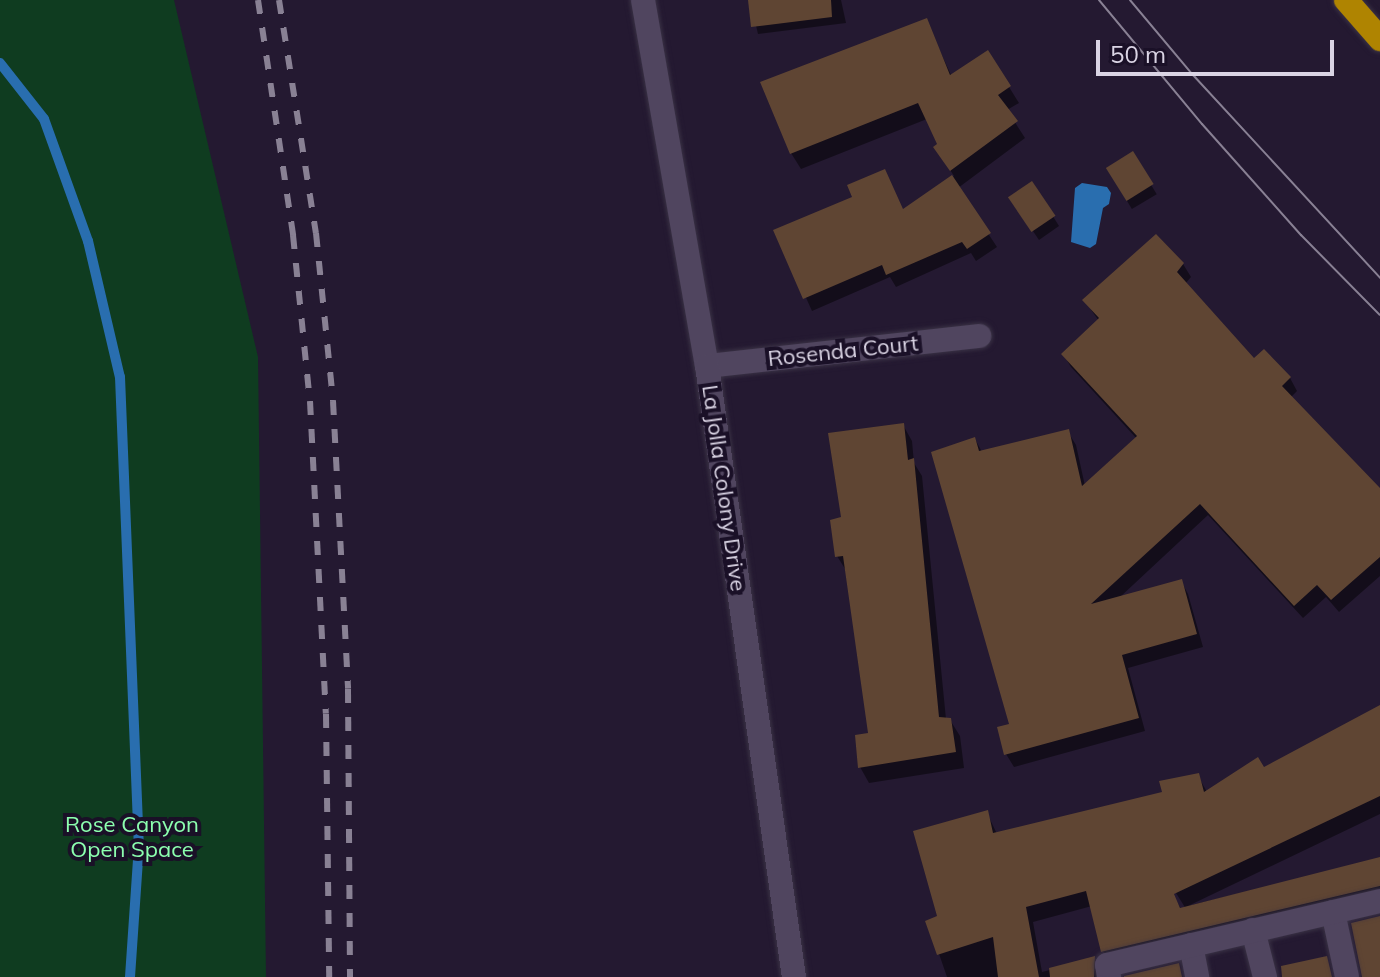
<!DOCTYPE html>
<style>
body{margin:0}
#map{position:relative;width:1380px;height:977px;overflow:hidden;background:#241931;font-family:Mulish,sans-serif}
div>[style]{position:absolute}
.green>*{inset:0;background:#0f3c20}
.water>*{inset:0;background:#296eaf}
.shadow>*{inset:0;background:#0007;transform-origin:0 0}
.stream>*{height:10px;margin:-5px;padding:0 5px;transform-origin:5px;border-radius:5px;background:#296eaf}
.building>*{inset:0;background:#5f4533;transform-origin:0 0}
.roads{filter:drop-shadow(0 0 2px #3a3245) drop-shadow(0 0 2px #3a3245)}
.minor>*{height:24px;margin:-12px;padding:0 12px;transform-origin:12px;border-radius:12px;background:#50455f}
.tertiary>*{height:24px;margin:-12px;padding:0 12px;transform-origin:12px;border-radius:12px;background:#50455f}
.motorway>*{height:24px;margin:-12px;padding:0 12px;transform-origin:12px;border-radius:12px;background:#af8401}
.tram>*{height:2px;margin:-1px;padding:0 1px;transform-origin:1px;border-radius:1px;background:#898194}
.rail>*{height:6px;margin-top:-3px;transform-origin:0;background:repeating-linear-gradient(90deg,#898194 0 14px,transparent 0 28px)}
span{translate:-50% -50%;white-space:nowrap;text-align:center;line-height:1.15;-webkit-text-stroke:8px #1a1027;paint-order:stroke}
.street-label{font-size:22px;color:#dad4e4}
.park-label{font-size:22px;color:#8cffaf}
.scale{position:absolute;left:1096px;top:40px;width:238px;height:36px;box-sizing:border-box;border:4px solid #dad4e4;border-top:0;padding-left:10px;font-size:24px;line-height:28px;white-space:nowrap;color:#dad4e4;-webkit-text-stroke:6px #1a1027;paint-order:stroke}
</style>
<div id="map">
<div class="green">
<div style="clip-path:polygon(0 0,174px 0,258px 357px,266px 977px,0 977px)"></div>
</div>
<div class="water">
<div style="clip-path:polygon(1082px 183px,1107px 187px,1111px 193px,1109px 204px,1103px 208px,1096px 244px,1090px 248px,1071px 242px,1075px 188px)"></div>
</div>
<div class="shadow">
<div style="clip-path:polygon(750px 0,841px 0,846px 23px,758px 34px)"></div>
<div style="clip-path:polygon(926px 21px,952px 77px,988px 53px,1019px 103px,1007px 110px,1025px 138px,958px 188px,997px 247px,976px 261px,971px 253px,896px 287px,890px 277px,812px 311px,776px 231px,903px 211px,954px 176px,935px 147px,939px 144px,927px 119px,801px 169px,791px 153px)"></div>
<div style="left:1132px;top:153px;width:48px;height:29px;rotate:59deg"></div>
<div style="clip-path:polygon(1032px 183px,1059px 226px,1039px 240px,1016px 206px)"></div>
<div style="clip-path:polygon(1183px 264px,1191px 277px,1185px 284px,1254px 361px,1290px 378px,1297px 391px,1290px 398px,1380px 491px,1380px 576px,1339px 612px,1326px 597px,1303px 618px,1208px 515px,1119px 598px,1181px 581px,1188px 594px,1203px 647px,1128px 668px,1145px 731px,1014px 767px,1006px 754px,1011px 725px,975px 439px,982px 452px,1068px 432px,1076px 445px,1085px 486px,1137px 439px,1071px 367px,1063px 354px,1099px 321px,1084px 300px)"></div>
<div style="clip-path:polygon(903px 425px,912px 441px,914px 463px,922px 476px,946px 719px,950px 720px,960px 736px,964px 768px,869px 783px,860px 767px,870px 734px,847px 572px,837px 556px,844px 519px)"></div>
<div style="clip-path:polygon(evenodd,1380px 708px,1380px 814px,1188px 906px,1380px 859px,1380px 904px,1111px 966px,1103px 951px,1092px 906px,1033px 922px,1042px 972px,1094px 959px,1102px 977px,947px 977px,928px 922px,939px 917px,987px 813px,997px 834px,1164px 793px,1198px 776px,1207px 792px,1264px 770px,1380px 708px,1171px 885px,1186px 909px,1181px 909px,1168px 887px,1171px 885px)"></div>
</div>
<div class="stream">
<div style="left:0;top:63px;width:71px;rotate:51.8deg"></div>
<div style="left:44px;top:119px;width:130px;rotate:70.2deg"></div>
<div style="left:88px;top:241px;width:140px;rotate:76.8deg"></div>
<div style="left:120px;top:377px;width:468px;rotate:87.7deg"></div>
<div style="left:139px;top:845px;width:132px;rotate:93.9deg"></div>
</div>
<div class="building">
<div style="clip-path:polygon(748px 0,831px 0,832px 17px,751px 27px)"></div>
<div style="clip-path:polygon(927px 18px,950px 75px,988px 50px,1011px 86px,998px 95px,1018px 121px,950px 171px,933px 147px,937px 144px,918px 103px,790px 154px,760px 82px)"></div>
<div style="left:1133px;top:151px;width:39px;height:32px;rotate:58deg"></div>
<div style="clip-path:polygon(885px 169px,903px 209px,952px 175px,991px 233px,967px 249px,962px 242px,886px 275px,882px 265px,803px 299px,773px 230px,852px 197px,847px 185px)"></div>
<div style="left:1032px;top:181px;width:42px;height:29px;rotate:56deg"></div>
<div style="clip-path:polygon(1156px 234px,1184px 263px,1177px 272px,1254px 358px,1264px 349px,1291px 377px,1282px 386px,1380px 488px,1380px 557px,1331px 600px,1317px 585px,1294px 606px,1200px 504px,1091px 604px,1182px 579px,1197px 634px,1122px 655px,1139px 718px,1004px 755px,997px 727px,1009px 724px,931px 452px,975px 437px,979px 451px,1069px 429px,1082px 486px,1137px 436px,1061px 354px,1099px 318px,1082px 300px)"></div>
<div style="clip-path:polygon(904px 423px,908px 460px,914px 458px,939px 717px,951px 718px,956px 752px,858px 768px,855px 735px,868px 733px,843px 556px,835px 557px,830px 520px,841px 517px,828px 433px)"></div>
<div style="clip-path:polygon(1380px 705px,1380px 796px,1174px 894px,1180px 908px,1380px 857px,1380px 886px,1101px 952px,1086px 891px,1026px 907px,1039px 977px,998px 977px,993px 937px,937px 955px,925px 921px,937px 916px,913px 831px,988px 810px,993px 833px,1162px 792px,1159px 781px,1199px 773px,1204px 792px,1258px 757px,1264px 767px)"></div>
<div style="clip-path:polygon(1380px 916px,1380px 977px,1362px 977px,1351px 923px)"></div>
<div style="clip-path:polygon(1095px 956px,1094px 977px,1050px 977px,1049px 968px)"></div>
<div style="clip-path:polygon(1327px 956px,1332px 977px,1282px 977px,1281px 966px)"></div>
<div style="clip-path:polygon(1179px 963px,1182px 977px,1124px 977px,1124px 976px)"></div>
</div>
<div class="roads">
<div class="minor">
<div style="left:707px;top:366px;width:274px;rotate:-6.3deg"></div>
<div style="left:1333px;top:912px;width:66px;rotate:77.8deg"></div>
<div style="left:1253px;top:930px;width:49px;rotate:75.7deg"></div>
<div style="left:1191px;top:945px;width:33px;rotate:79deg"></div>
<div style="left:1109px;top:977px;width:12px;rotate:-99deg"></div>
<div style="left:1107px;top:965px;width:280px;rotate:-13.2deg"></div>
</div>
<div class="tertiary">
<div style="left:643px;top:0;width:372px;rotate:80.1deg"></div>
<div style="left:707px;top:366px;width:617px;rotate:81.9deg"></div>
</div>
<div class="motorway">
<div style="left:1346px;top:0;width:52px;rotate:48.9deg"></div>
</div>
</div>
<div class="tram">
<div style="left:1099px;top:0;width:161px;rotate:50.3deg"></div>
<div style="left:1202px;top:124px;width:149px;rotate:48.3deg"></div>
<div style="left:1301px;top:235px;width:112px;rotate:45.4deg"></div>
<div style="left:1130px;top:0;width:98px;rotate:50deg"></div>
<div style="left:1193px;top:75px;width:276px;rotate:47.3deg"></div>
</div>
<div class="rail">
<div style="left:258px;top:0;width:238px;rotate:81.5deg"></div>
<div style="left:293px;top:235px;width:167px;rotate:84.2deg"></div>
<div style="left:310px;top:401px;width:313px;rotate:87.1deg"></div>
<div style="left:326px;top:714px;width:263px;rotate:89.3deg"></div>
<div style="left:279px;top:0;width:236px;rotate:81deg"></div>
<div style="left:316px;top:233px;width:169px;rotate:84.2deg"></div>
<div style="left:333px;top:401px;width:288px;rotate:87deg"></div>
<div style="left:348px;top:689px;width:288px;rotate:89.6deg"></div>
</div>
<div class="street-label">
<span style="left:843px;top:351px;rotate:-6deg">Rosenda Court</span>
<span style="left:724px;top:488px;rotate:82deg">La Jolla Colony Drive</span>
</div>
<div class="park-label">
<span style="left:132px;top:837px">Rose Canyon<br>Open Space</span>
</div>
<div class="scale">50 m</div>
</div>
